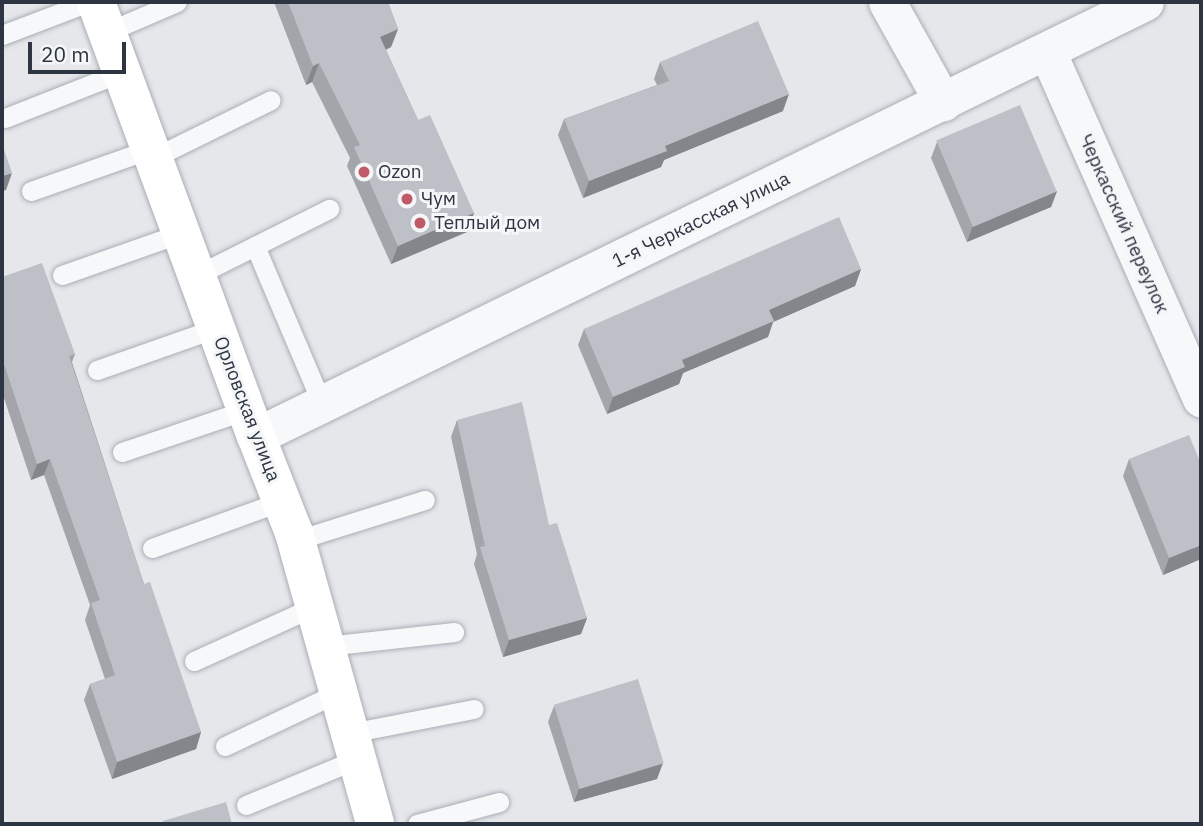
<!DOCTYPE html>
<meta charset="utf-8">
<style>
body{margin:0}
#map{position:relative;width:1203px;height:826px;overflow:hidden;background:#e5e7eb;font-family:"IBM Plex Sans",sans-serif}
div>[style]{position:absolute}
.roads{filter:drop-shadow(0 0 2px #aaaeb5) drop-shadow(0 0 2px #aaaeb5)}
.service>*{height:19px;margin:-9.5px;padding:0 9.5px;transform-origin:9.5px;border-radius:9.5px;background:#f7f8f9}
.minor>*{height:37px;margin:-18.5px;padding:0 18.5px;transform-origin:18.5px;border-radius:18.5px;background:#f7f8f9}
.secondary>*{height:38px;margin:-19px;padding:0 19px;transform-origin:19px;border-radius:19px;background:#fff}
.wall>*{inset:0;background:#a3a5ab}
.shaded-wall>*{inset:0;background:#84868b}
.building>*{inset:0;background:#bdc0c7;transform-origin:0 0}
.dots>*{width:19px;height:19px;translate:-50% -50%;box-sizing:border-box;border:4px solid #f4f6f8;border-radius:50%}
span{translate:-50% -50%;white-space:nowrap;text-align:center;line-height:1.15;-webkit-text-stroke:6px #f4f6f8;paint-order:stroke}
.poi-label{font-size:19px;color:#2e3542}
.left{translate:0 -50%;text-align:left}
.street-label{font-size:19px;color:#2e3542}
.frame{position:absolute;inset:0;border:4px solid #2e3542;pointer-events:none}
.scale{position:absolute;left:28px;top:42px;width:98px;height:32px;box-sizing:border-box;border:4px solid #2e3542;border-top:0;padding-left:9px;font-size:21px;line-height:24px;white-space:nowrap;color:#2e3542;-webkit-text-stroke:5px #f4f6f8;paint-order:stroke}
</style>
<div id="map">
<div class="roads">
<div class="service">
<div style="left:107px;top:32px;width:76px;rotate:-23.2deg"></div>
<div style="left:2px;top:35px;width:93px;rotate:-20.8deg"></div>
<div style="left:5px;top:118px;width:126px;rotate:-21.5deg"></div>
<div style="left:153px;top:158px;width:131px;rotate:-26.2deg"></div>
<div style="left:31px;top:191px;width:126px;rotate:-19.4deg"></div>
<div style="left:255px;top:246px;width:172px;rotate:67deg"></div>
<div style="left:62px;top:275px;width:126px;rotate:-19.4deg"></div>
<div style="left:197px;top:275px;width:148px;rotate:-26.6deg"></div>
<div style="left:97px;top:370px;width:126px;rotate:-19.4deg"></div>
<div style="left:122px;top:452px;width:131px;rotate:-18.7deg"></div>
<div style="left:297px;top:540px;width:134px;rotate:-17.4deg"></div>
<div style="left:152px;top:548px;width:138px;rotate:-19.9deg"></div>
<div style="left:326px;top:646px;width:129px;rotate:-6.2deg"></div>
<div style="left:194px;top:661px;width:133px;rotate:-24.4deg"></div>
<div style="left:350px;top:733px;width:126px;rotate:-11deg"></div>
<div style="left:225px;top:746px;width:126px;rotate:-25.3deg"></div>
<div style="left:246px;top:805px;width:120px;rotate:-22.5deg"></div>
<div style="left:417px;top:824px;width:85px;rotate:-15deg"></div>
</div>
<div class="minor">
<div style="left:887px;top:2px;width:115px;rotate:60.8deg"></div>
<div style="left:1047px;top:51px;width:380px;rotate:66.1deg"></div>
<div style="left:256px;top:436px;width:989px;rotate:-26.02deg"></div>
</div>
<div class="secondary">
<div style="left:96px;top:2px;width:463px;rotate:69.8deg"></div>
<div style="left:256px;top:436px;width:104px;rotate:68.6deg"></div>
<div style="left:294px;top:533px;width:302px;rotate:74.4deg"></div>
</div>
</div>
<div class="wall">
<div style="clip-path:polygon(274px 2px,388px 2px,398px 29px,391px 47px,386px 50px,418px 120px,474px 213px,467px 232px,391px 264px,347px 166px,350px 158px,312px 82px,306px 85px)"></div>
<div style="clip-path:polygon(660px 62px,783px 111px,664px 160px,661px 167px,583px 198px,558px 135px,564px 119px,657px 85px,654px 79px)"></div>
<div style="clip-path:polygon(937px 142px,1057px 191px,1051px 207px,967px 242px,931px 158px)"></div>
<div style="clip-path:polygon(861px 269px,855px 286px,773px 322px,768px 337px,683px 373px,679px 384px,607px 414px,578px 345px,584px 329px)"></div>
<div style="clip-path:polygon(2px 277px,75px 354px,72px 362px,144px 584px,201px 732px,196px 749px,112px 779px,84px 700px,90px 684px,105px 679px,85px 620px,90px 605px,44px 475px,31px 480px,2px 392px)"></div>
<div style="clip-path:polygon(457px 420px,549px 525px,587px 618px,581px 634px,503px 657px,474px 564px,477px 554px,451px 437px)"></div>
<div style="clip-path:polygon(1129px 459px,1201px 559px,1163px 575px,1123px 476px)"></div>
<div style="clip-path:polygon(554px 706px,657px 779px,574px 802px,548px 722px)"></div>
</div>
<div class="shaded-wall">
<div style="clip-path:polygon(398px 29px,391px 47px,373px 55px,380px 37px)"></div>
<div style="clip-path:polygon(319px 63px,312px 82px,306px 85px,313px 66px)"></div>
<div style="clip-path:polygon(789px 94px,783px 111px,664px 160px,661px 167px,583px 198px,589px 181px,665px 146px)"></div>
<div style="clip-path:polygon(12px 173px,6px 190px,2px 191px,2px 176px)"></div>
<div style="clip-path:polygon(1057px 191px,1051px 207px,967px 242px,973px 225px)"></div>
<div style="clip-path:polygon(474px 213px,467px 232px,391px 264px,398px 246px)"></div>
<div style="clip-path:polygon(861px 269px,855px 286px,773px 322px,768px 337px,683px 373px,679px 384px,607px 414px,613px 397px,769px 310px)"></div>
<div style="clip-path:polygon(50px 459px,44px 475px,31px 480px,37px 464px)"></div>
<div style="clip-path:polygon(1201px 545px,1201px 559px,1163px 575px,1169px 558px)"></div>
<div style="clip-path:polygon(587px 618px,581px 634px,503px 657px,509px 640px)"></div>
<div style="clip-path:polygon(201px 732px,196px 749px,112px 779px,117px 762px)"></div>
<div style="clip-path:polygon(663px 763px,657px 779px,574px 802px,580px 786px)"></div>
</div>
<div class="building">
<div style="clip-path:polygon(288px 2px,388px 2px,398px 29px,380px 37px,418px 120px,430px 115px,474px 213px,398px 246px,354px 147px,360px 145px,319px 63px,313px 66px)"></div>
<div style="clip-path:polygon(758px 21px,789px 94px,665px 146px,667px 151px,589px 181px,564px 119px,669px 81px,660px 62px)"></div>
<div style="left:1020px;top:105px;width:94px;height:91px;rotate:67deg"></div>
<div style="clip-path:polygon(2px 144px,12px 173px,2px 176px)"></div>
<div style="clip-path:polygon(839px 217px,861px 269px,769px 310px,774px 321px,682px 360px,685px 367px,613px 397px,584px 329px)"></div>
<div style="clip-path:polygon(42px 263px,75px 354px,69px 356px,144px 584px,150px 582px,201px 732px,117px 762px,90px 684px,115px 675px,91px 603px,100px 600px,50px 459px,37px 464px,2px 358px,2px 277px)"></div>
<div style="clip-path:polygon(522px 402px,549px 525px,557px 523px,587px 618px,509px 640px,480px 547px,485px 546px,457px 420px)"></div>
<div style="clip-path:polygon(1189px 435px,1201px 464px,1201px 545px,1169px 558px,1129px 459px)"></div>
<div style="left:638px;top:679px;width:88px;height:88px;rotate:73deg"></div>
<div style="clip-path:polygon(226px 802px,232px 824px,163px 824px,163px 821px)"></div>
</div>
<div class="dots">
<div style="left:364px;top:172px;background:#c05968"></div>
<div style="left:407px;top:199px;background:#c05968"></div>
<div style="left:420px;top:223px;background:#c05968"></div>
</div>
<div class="poi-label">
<span class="left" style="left:378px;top:172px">Ozon</span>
<span class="left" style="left:421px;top:199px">Чум</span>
<span class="left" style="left:434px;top:223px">Теплый дом</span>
</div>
<div class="street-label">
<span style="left:701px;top:220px;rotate:-26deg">1-я Черкасская улица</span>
<span style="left:1124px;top:224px;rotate:66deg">Черкасский переулок</span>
<span style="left:247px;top:409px;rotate:69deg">Орловская улица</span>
</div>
<div class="frame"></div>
<div class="scale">20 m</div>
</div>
